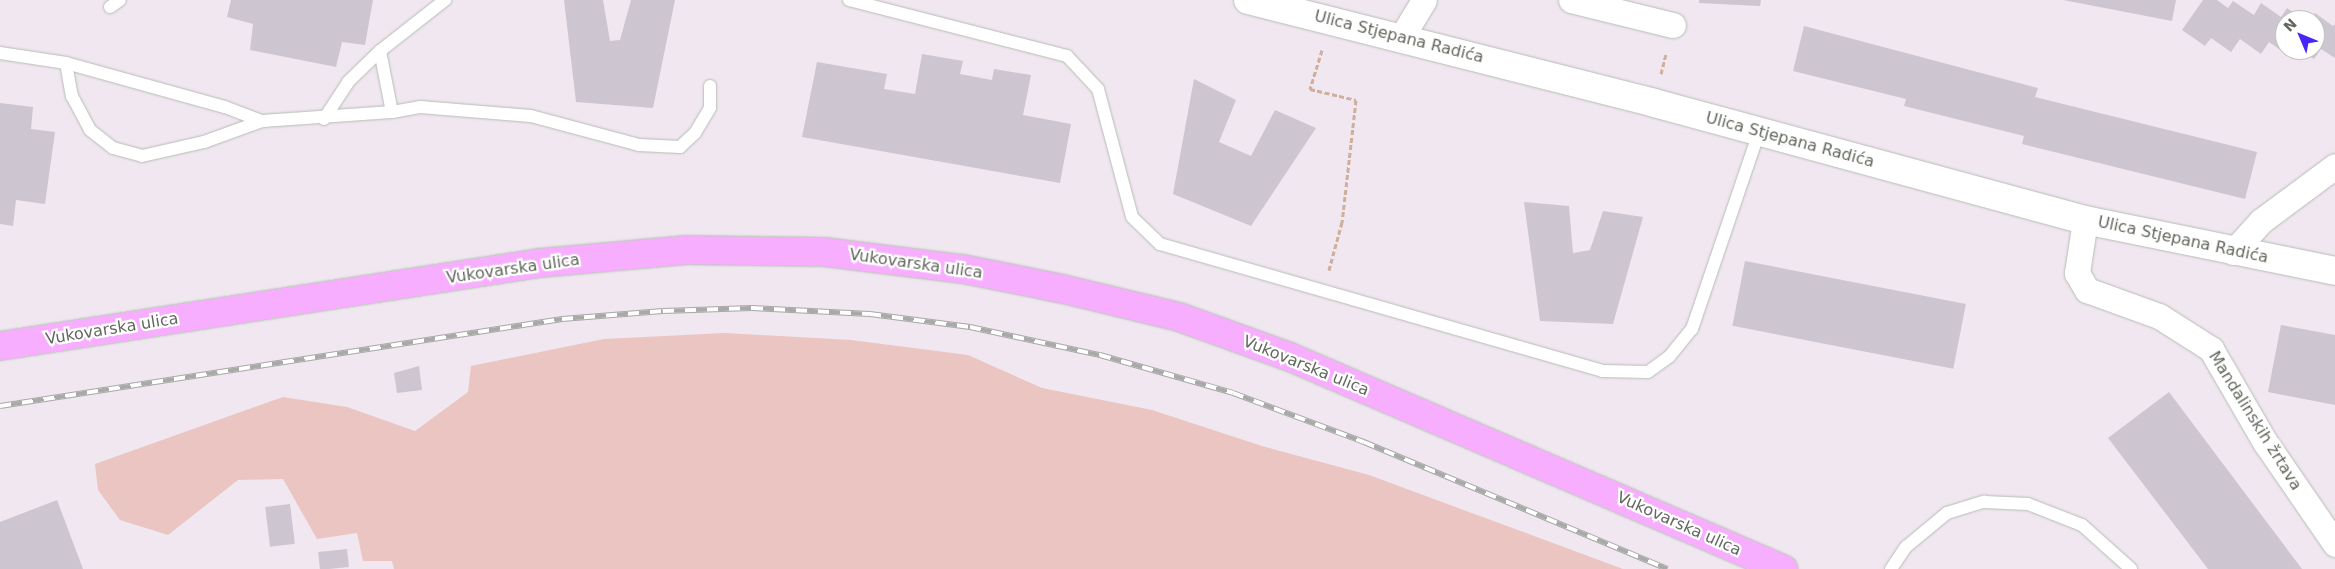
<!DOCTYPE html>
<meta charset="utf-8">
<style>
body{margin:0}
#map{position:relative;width:2335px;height:569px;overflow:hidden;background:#f0e7f1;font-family:"DejaVu Sans",sans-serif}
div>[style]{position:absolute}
.green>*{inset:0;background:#ebc5c1}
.building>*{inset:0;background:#cdc5cf;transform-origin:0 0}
.path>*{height:3px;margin-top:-1.5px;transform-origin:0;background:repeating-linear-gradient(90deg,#cfae9b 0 5px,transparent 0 7.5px)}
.roads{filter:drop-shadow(0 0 1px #b7bcb4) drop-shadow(0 0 1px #b7bcb4)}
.lane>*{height:12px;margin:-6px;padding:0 6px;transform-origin:6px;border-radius:6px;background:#fff}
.street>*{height:25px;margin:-12.5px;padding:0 12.5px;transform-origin:12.5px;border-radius:12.5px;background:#fff}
.secondary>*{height:28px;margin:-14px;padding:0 14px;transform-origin:14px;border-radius:14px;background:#fff}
.primary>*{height:28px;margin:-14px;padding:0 14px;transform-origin:14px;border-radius:14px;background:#f8aeff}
.rail>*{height:5.5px;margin-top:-2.75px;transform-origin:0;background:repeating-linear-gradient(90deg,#fff 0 11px,#a8aaa7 0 22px);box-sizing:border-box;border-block:1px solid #a8aaa7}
span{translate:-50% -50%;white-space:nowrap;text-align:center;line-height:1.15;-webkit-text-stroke:4.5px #fff;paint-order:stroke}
.street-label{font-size:16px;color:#62685e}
.north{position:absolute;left:2275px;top:10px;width:50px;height:50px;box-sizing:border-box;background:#fff;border:1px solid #c0c3bf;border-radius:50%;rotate:315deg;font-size:14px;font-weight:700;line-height:20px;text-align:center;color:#62685e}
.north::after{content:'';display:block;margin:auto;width:18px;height:22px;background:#4726f9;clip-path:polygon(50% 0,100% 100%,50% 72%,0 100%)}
</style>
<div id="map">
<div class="green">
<div style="clip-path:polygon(725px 333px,851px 340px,968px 355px,1042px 388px,1152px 410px,1262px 446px,1369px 475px,1623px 569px,394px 569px,392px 561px,363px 561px,357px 533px,317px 539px,283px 479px,238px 480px,168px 535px,120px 520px,98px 490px,95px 464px,283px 397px,347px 407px,415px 431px,468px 392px,471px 366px,604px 339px)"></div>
</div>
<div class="building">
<div style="clip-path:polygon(231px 0,373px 0,365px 45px,342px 42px,336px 67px,250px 50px,253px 24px,227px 17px)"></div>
<div style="clip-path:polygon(564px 0,603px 0,610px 41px,620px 40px,631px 0,675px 0,653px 108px,576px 102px)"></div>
<div style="clip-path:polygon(1699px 0,1761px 0,1760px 6px,1699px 3px)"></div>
<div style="clip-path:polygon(2063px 0,2176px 0,2172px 21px)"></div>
<div style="clip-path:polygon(2203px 0,2217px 0,2228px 8px,2233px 1px,2254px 15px,2261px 3px,2281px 17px,2287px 8px,2304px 20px,2285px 20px,2285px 50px,2293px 50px,2289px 56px,2269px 42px,2261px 54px,2240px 39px,2231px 52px,2211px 38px,2205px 46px,2182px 30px)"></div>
<div style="clip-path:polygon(2315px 13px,2333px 26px,2335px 24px,2335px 58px,2321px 49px,2314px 59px,2301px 50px,2315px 50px,2315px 20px,2310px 20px)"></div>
<div style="clip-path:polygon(1804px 26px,2038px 88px,2035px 97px,2257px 152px,2245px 199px,2022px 144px,2024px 136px,1904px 106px,1906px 99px,1793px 71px)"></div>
<div style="clip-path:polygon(922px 54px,963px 61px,960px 74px,992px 80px,994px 69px,1031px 75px,1023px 115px,1071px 124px,1060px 183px,802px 137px,817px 62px,887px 74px,884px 89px,915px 94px)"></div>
<div style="clip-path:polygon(1194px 79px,1236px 100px,1219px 142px,1251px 156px,1275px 110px,1316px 128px,1251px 226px,1173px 194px)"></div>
<div style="clip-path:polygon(0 103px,33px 107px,31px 129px,55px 132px,45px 204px,16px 200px,13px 226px,0 224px)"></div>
<div style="clip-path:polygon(1524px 202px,1569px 206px,1573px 253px,1590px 250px,1603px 211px,1643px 217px,1613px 324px,1540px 321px)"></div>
<div style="left:1745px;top:261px;width:225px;height:66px;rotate:11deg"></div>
<div style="clip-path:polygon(2281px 325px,2335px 335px,2335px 405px,2268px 392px)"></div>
<div style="clip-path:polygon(419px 366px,422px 390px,397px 393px,394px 373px)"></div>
<div style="clip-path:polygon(2169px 392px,2302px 569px,2208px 569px,2108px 438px)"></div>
<div style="clip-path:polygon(57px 500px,83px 569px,0 569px,0 522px)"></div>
<div style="left:290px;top:504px;width:40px;height:25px;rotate:83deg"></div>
<div style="left:347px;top:549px;width:18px;height:29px;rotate:84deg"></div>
</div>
<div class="path">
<div style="left:1322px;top:50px;width:41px;rotate:107.1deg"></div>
<div style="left:1310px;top:89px;width:47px;rotate:13.4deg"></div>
<div style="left:1356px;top:100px;width:123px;rotate:96.5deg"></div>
<div style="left:1342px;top:222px;width:50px;rotate:105.2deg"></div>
<div style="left:1661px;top:74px;width:21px;rotate:-76deg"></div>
</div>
<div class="roads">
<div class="lane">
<div style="left:849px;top:0;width:225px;rotate:14.4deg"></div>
<div style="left:1067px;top:56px;width:45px;rotate:46.8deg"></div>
<div style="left:1098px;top:89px;width:132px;rotate:75.1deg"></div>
<div style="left:1132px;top:217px;width:39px;rotate:44deg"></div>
<div style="left:1160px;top:244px;width:460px;rotate:16deg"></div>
<div style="left:1602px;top:371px;width:46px;rotate:1.2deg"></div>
<div style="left:1648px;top:372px;width:26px;rotate:-36deg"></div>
<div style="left:1669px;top:357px;width:36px;rotate:-51deg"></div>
<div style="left:1692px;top:329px;width:208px;rotate:-71.2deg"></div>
<div style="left:110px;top:7px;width:12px;rotate:-35deg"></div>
<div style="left:380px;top:51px;width:62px;rotate:78.9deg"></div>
<div style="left:0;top:53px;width:67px;rotate:8.6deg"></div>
<div style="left:66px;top:63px;width:165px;rotate:15.5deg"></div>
<div style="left:225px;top:107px;width:40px;rotate:21deg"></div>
<div style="left:66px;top:63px;width:34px;rotate:80deg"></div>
<div style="left:72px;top:96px;width:38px;rotate:62deg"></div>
<div style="left:90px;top:130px;width:29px;rotate:38deg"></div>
<div style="left:113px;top:148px;width:30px;rotate:15deg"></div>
<div style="left:142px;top:156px;width:64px;rotate:-12.7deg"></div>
<div style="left:204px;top:142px;width:62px;rotate:-19.9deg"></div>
<div style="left:262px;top:121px;width:130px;rotate:-4deg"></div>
<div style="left:392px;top:112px;width:28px;rotate:-10deg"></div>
<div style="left:420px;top:107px;width:111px;rotate:4.6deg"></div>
<div style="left:531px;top:116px;width:112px;rotate:15deg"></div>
<div style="left:639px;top:145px;width:41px;rotate:2.8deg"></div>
<div style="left:680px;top:147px;width:21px;rotate:-43deg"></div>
<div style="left:695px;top:133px;width:29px;rotate:-59deg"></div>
<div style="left:710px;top:108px;width:22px;rotate:-90deg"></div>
<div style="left:324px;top:119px;width:45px;rotate:-56.7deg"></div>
<div style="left:349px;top:81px;width:43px;rotate:-44.1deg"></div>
<div style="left:380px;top:51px;width:83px;rotate:-38.1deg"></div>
<div style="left:1891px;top:569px;width:27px;rotate:-56deg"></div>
<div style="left:1906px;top:547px;width:53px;rotate:-39.7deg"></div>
<div style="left:1947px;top:513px;width:39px;rotate:-17deg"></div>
<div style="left:1984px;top:502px;width:44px;rotate:2.6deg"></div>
<div style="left:2028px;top:504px;width:58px;rotate:21.3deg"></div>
<div style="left:2082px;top:525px;width:66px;rotate:41.9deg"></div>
</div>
<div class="street">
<div style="left:1571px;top:0;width:105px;rotate:13.8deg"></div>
<div style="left:1401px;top:38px;width:44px;rotate:-58.8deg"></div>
<div style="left:2085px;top:220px;width:54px;rotate:98.6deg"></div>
<div style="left:2077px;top:273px;width:20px;rotate:60deg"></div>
<div style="left:2087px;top:290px;width:77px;rotate:19.9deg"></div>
<div style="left:2159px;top:316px;width:62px;rotate:32.4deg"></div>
<div style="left:2211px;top:349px;width:108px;rotate:59.9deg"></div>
<div style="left:2265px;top:442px;width:124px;rotate:55.5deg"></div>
<div style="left:2233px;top:252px;width:42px;rotate:-47.9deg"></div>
<div style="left:2261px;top:221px;width:92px;rotate:-36.6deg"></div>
</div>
<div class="secondary">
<div style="left:1248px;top:0;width:419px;rotate:14.2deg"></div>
<div style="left:1654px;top:103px;width:447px;rotate:15.2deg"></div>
<div style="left:2085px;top:220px;width:255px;rotate:11.5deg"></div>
</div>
<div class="primary">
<div style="left:0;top:346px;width:546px;rotate:-8.74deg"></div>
<div style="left:540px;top:263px;width:147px;rotate:-5.1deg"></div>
<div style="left:686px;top:250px;width:138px;rotate:0.8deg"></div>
<div style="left:824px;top:252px;width:140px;rotate:7deg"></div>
<div style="left:963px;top:269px;width:102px;rotate:11.3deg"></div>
<div style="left:1063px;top:289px;width:119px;rotate:13.6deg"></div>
<div style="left:1179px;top:317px;width:118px;rotate:19.8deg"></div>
<div style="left:1290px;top:357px;width:537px;rotate:23.27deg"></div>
</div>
</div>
<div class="rail">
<div style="left:0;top:406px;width:569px;rotate:-8.8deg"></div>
<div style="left:562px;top:319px;width:101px;rotate:-4.5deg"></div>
<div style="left:663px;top:311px;width:89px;rotate:-1.9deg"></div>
<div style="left:752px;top:308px;width:118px;rotate:2.9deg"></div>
<div style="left:870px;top:314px;width:101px;rotate:7.4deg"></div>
<div style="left:970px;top:327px;width:133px;rotate:12.2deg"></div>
<div style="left:1100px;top:355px;width:138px;rotate:15.9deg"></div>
<div style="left:1233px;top:393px;width:140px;rotate:20.5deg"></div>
<div style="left:1364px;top:442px;width:329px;rotate:22.7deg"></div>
</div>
<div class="street-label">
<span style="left:1399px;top:37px;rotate:14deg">Ulica Stjepana Radića</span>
<span style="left:1790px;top:140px;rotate:15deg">Ulica Stjepana Radića</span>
<span style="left:2183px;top:240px;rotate:12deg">Ulica Stjepana Radića</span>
<span style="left:916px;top:264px;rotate:8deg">Vukovarska ulica</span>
<span style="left:513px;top:269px;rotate:-8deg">Vukovarska ulica</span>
<span style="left:112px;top:329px;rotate:-9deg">Vukovarska ulica</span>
<span style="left:1306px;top:366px;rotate:22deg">Vukovarska ulica</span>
<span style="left:2255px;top:421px;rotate:58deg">Mandalinskih žrtava</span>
<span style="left:1679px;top:524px;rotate:24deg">Vukovarska ulica</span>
</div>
<div class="north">N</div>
</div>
